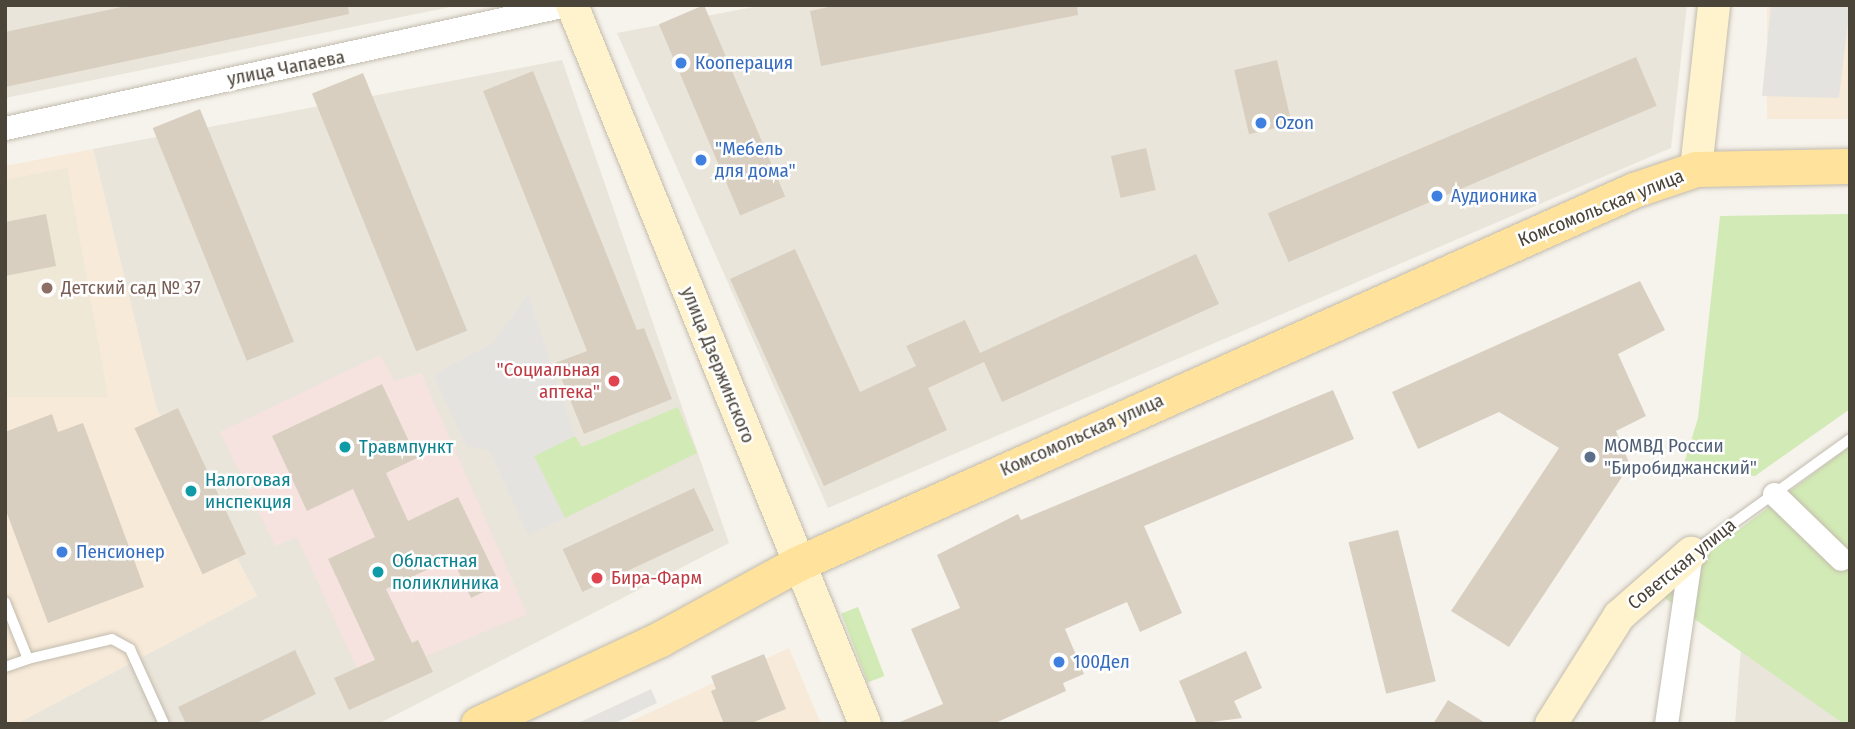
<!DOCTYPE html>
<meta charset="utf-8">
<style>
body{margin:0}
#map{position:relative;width:1855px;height:729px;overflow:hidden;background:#f6f3ec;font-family:"Fira Sans Condensed",sans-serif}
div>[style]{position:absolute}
.residential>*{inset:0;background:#eae5da}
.commercial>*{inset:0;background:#f7ead8;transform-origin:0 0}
.education>*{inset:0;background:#efe8d6}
.medical>*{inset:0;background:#f6e3e0}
.green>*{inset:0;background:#d2eab5;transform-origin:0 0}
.parking>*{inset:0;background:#e5e3e0}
.building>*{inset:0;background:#d8cfc1;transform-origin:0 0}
.roads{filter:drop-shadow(0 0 2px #c2bbae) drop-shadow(0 0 2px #c2bbae)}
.service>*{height:10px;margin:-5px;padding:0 5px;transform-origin:5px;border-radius:5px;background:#fff}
.minor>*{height:23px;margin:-11.5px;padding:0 11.5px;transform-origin:11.5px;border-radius:11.5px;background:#fff}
.secondary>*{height:32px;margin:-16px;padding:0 16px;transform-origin:16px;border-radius:16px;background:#fff3cd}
.primary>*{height:35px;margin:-17.5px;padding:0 17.5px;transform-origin:17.5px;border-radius:17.5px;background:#ffe39c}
.dots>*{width:19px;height:19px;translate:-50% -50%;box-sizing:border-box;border:4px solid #fff;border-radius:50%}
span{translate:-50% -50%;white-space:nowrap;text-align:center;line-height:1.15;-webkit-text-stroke:5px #fff;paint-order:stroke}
.shop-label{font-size:19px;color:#366cbe}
.left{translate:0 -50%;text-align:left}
.street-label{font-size:19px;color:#4b4439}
.education-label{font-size:19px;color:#785e54}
.health-label{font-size:19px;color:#be3a42}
.right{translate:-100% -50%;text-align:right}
.service-label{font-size:19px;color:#4e5e75}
.culture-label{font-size:19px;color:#0d838f}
.frame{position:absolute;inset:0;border:7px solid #4b4439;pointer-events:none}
</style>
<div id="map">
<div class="residential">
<div style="clip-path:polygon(5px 5px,460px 5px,5px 98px)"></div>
<div style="clip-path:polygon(764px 5px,1687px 5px,1671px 148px,828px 508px,617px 33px)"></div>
<div style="clip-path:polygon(562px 60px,729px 543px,378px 724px,16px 724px,257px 596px,156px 407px,93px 149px)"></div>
<div style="clip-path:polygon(1746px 583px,1850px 724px,1735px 724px)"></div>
</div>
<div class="commercial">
<div style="left:1767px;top:5px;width:83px;height:114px"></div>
<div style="clip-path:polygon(93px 149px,156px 407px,257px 596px,16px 724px,5px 724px,5px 166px)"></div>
<div style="clip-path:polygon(789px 648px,821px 724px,625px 724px)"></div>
</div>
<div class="education">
<div style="clip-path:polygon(67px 168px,108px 397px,5px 397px,5px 180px)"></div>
</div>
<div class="medical">
<div style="clip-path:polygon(380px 355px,394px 381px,421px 373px,527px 614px,426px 656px,418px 640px,357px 668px,297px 537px,275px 546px,220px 432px)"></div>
</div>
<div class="green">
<div style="clip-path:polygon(1850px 214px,1850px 409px,1755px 476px,1681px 473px,1698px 418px,1720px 216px)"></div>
<div style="clip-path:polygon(678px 407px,697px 453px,565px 518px,534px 456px,575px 436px,582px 447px)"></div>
<div style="clip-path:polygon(1850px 446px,1850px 724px,1844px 724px,1656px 592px)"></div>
<div style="left:858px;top:607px;width:74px;height:18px;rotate:69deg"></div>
</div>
<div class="parking">
<div style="clip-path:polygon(1771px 5px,1850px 5px,1839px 98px,1762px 96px)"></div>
<div style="clip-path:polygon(528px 294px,575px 436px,534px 456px,565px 518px,528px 535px,489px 450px,467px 447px,433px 375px,493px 343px)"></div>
<div style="clip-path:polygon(651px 689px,657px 703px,613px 724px,576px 724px)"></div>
</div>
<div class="building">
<div style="clip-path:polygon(131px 5px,348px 5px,349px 14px,5px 87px,5px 32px)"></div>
<div style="left:704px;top:5px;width:208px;height:49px;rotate:67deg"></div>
<div style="clip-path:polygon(838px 5px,1077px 5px,1078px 15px,821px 66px,810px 11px)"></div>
<div style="left:1636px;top:57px;width:53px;height:400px;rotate:67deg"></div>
<div style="left:1277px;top:60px;width:66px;height:44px;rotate:77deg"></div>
<div style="clip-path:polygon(533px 71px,637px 330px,644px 328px,672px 399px,584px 434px,555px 363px,587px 351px,483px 91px)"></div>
<div style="left:363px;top:73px;width:278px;height:55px;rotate:68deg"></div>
<div style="left:200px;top:109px;width:251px;height:51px;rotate:68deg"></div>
<div style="left:1146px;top:148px;width:43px;height:36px;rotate:77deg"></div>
<div style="clip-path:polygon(46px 214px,56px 266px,5px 276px,5px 222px)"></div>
<div style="clip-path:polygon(795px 249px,860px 392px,916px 366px,906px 346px,965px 320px,980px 353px,1196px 254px,1219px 304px,1002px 402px,984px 362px,928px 388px,947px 430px,824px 486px,730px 279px)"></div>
<div style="clip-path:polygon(1640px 281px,1665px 330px,1618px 354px,1646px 416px,1616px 431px,1630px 465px,1509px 647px,1451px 611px,1559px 448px,1499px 412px,1418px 449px,1392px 392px)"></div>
<div style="clip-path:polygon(382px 384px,417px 458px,386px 473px,408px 521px,458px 497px,500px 584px,471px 598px,452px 558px,386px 589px,412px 643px,418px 640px,433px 672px,349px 710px,334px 678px,375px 660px,328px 559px,375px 537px,353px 489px,307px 511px,272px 436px)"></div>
<div style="clip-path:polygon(1333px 390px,1354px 439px,1144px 526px,1182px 613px,1140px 632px,1127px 602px,1065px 629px,1084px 674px,1063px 683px,1066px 691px,993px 724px,895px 724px,943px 704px,911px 629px,960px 608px,937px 555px,1018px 514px,1021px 520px)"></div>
<div style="left:178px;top:408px;width:161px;height:48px;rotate:65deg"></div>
<div style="clip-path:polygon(52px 414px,58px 432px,83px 423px,144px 587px,48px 623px,5px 508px,5px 432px)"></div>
<div style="left:694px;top:488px;width:47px;height:145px;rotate:65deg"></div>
<div style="left:1398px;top:530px;width:156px;height:51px;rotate:76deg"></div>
<div style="clip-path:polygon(295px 650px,316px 694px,255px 724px,186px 724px,178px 707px)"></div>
<div style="clip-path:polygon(1246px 651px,1262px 688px,1234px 701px,1242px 718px,1197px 724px,1179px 681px)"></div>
<div style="clip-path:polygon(764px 654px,786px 709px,749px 724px,724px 724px,711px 691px,716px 689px,711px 676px)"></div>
<div style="clip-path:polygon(1448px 700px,1487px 724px,1433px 724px)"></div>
</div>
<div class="roads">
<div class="service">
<div style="left:1693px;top:552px;width:193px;rotate:-35.7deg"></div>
<div style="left:5px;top:602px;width:61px;rotate:68deg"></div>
<div style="left:28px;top:659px;width:86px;rotate:-13.4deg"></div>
<div style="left:112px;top:639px;width:21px;rotate:29deg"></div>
<div style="left:130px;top:649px;width:82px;rotate:65.6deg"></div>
<div style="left:5px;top:667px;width:24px;rotate:-19deg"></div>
</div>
<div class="minor">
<div style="left:5px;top:128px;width:574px;rotate:-12.37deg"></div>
<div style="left:1774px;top:494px;width:93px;rotate:44.1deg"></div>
<div style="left:1666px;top:724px;width:173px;rotate:-81.7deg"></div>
</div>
<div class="secondary">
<div style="left:572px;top:5px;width:776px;rotate:67.83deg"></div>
<div style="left:1696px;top:169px;width:165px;rotate:-83.7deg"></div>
<div style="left:1551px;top:724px;width:128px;rotate:-57.8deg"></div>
<div style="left:1619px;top:616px;width:96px;rotate:-41.2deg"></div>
</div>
<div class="primary">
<div style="left:478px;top:724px;width:201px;rotate:-25deg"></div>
<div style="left:660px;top:639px;width:156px;rotate:-28.7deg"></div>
<div style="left:797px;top:564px;width:917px;rotate:-24.08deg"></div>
<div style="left:1634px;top:190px;width:65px;rotate:-18.7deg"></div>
<div style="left:1696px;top:169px;width:154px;rotate:-1.1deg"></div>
</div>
</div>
<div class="dots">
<div style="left:681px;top:63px;background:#3f7fe0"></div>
<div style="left:1261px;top:123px;background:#3f7fe0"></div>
<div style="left:701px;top:160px;background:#3f7fe0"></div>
<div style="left:1437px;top:196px;background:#3f7fe0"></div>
<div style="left:47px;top:288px;background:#8d6e63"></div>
<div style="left:614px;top:381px;background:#e0444e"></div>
<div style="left:345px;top:447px;background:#0f9aa8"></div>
<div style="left:1590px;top:457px;background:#5c6f8a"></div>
<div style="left:191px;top:491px;background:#0f9aa8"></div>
<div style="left:62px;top:552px;background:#3f7fe0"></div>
<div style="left:378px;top:572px;background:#0f9aa8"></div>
<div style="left:597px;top:578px;background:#e0444e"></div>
<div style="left:1059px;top:662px;background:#3f7fe0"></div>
</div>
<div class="shop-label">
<span class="left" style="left:695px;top:63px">Кооперация</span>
<span class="left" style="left:1275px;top:123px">Ozon</span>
<span class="left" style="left:715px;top:160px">"Мебель<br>для дома"</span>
<span class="left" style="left:1451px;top:196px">Аудионика</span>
<span class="left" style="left:76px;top:552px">Пенсионер</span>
<span class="left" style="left:1073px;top:662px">100Дел</span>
</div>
<div class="street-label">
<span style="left:286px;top:68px;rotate:-11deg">улица Чапаева</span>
<span style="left:1601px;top:208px;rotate:-22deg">Комсомольская улица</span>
<span style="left:718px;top:365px;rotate:68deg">улица Дзержинского</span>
<span style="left:1082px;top:435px;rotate:-24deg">Комсомольская улица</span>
<span style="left:1682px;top:564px;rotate:-39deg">Советская улица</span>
</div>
<div class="education-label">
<span class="left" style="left:61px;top:288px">Детский сад № 37</span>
</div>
<div class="health-label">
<span class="right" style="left:600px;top:381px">"Социальная<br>аптека"</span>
<span class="left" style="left:611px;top:578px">Бира-Фарм</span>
</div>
<div class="service-label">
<span class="left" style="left:1604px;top:457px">МОМВД России<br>"Биробиджанский"</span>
</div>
<div class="culture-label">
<span class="left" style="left:359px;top:447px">Травмпункт</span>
<span class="left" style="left:205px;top:491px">Налоговая<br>инспекция</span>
<span class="left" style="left:392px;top:572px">Областная<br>поликлиника</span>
</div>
<div class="frame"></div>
</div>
